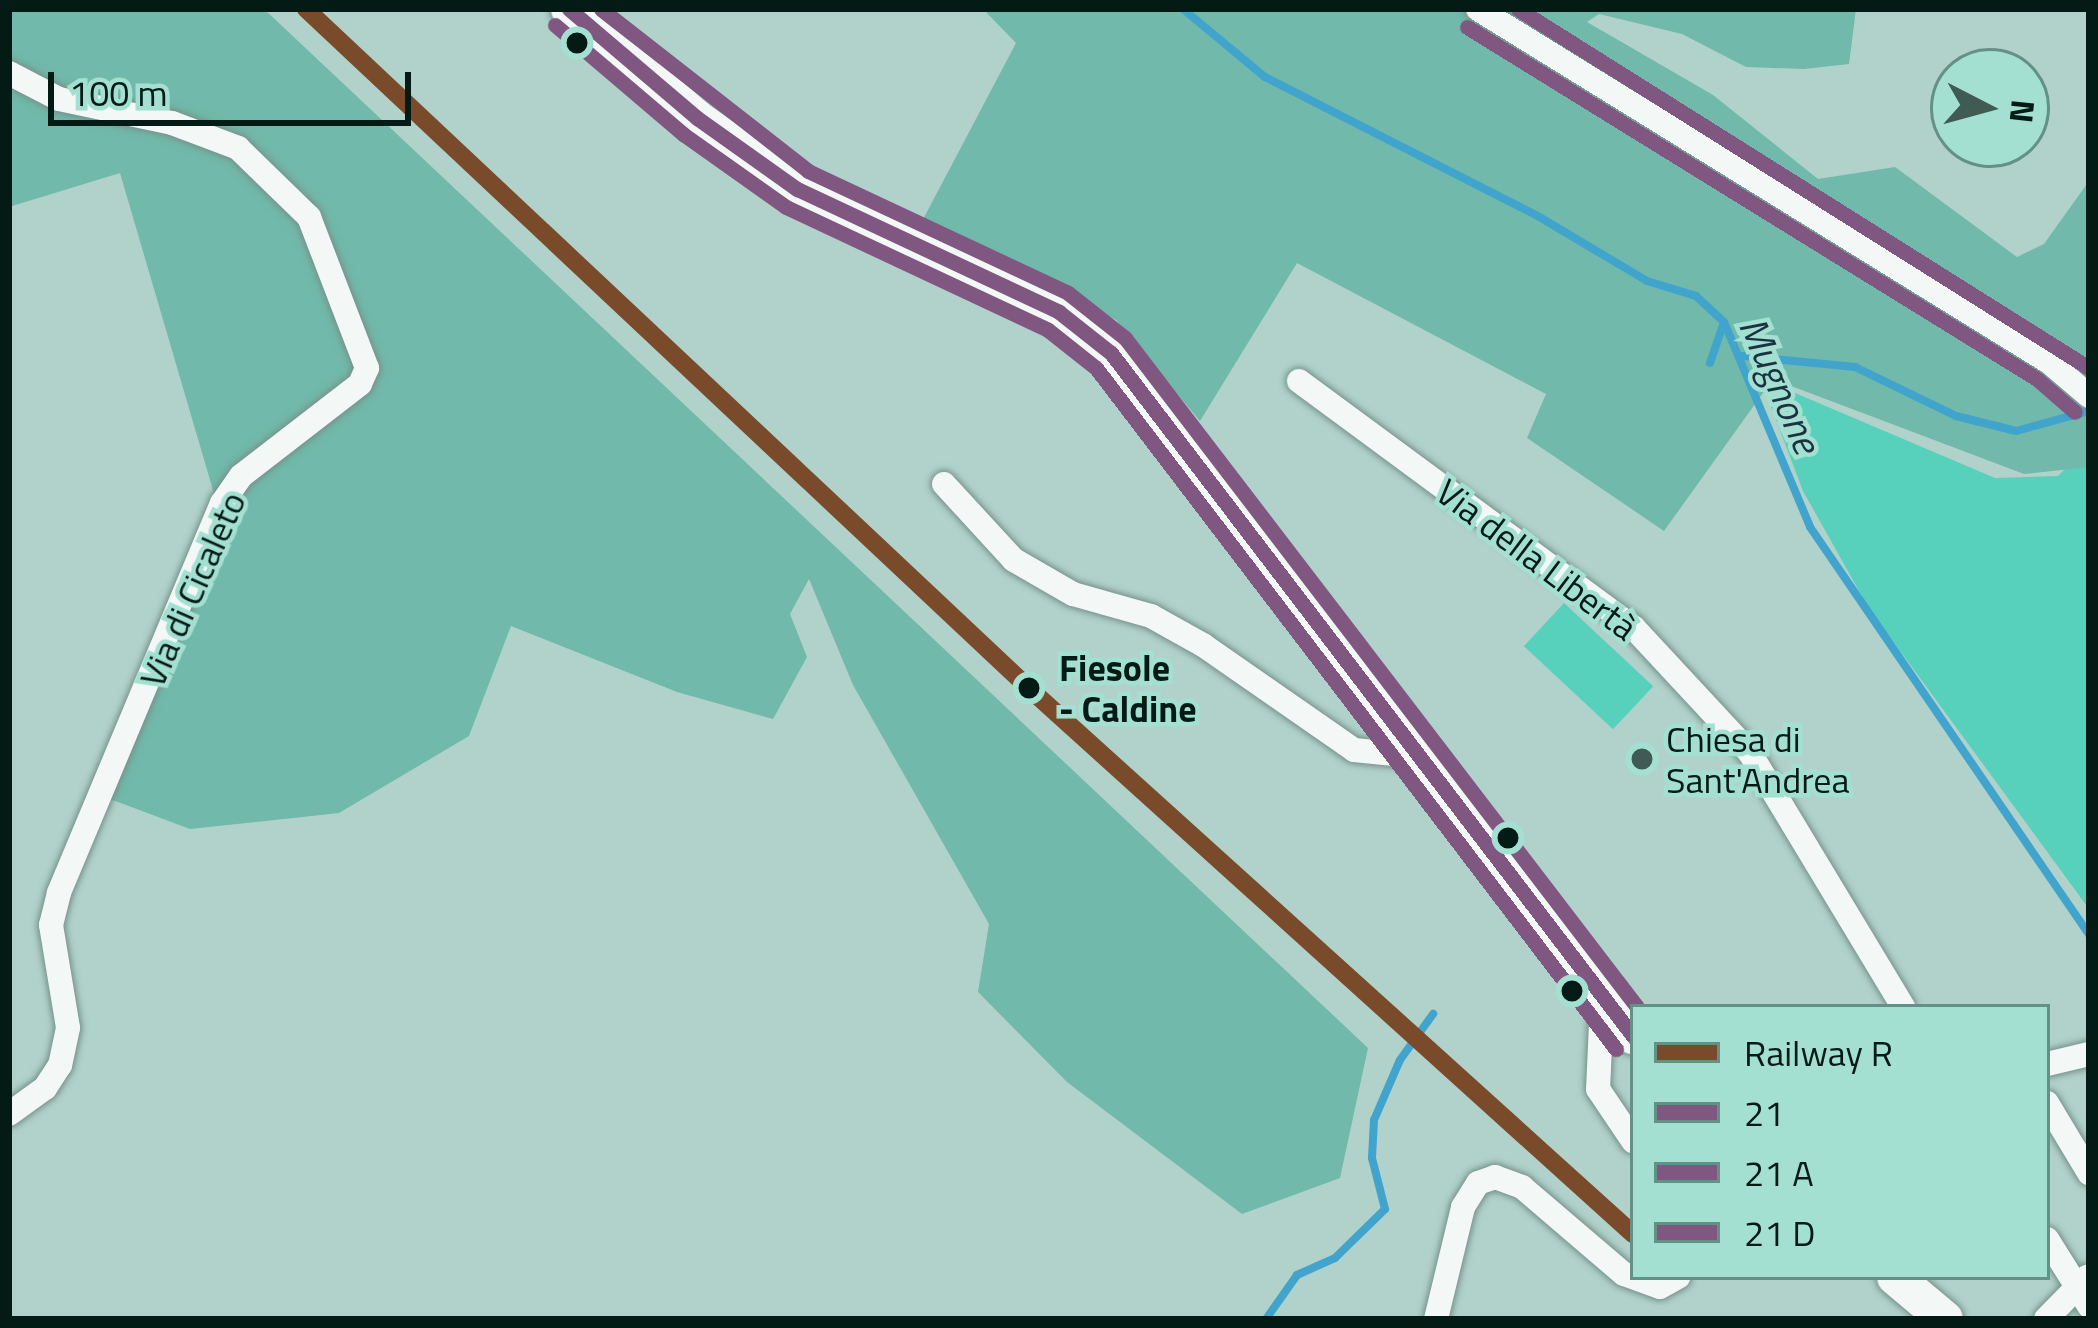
<!DOCTYPE html>
<meta charset="utf-8">
<style>
body{margin:0}
#map{position:relative;width:2098px;height:1328px;overflow:hidden;background:#b1d2ca;font-family:"Titillium Web",sans-serif}
div>[style]{position:absolute}
.green>*{inset:0;background:#57d0bc;transform-origin:0 0}
.forest>*{inset:0;background:#71b9aa}
.stream>*{height:8px;margin:-4px;padding:0 4px;transform-origin:4px;border-radius:4px;background:#40a4cc}
.roads{filter:drop-shadow(0 0 3px #77928b) drop-shadow(0 0 3px #77928b)}
.minor>*{height:24px;margin:-12px;padding:0 12px;transform-origin:12px;border-radius:12px;background:#f3f8f7}
.primary>*{height:36px;margin:-18px;padding:0 18px;transform-origin:18px;border-radius:18px;background:#f3f8f7}
.bus-1>*{height:15px;margin:-7.5px;padding:0 7.5px;transform-origin:7.5px;border-radius:7.5px;background:#805781}
.bus-2>*{height:15px;margin:-7.5px;padding:0 7.5px;transform-origin:7.5px;border-radius:7.5px;background:#805781}
.bus-3>*{height:15px;margin:-7.5px;padding:0 7.5px;transform-origin:7.5px;border-radius:7.5px;background:#805781}
.rail-1>*{height:18px;margin:-9px;padding:0 9px;transform-origin:9px;border-radius:9px;background:#7a4b2a}
.dots>*{width:33px;height:33px;translate:-50% -50%;box-sizing:border-box;border:6px solid #a3e0d1;border-radius:50%}
span{translate:-50% -50%;white-space:nowrap;text-align:center;line-height:1.15;-webkit-text-stroke:9px #a3e0d1;paint-order:stroke}
.street-label{font-size:36px;color:#031a15}
.stop-label{font-size:36px;color:#031a15;font-weight:700}
.left{translate:0 -50%;text-align:left}
.poi-label{font-size:36px;color:#031a15}
.water-label{font-size:39px;color:#1b3241;font-style:italic}
.frame{position:absolute;inset:0;border:12px solid #031a15;pointer-events:none}
.legend{position:absolute;left:1630px;top:1004px;width:420px;height:276px;box-sizing:border-box;background:#a3e0d1;border:3px solid #639186;margin:0;padding:15px 21px;list-style:none;font-size:36px;color:#031a15}
.legend li{display:flex;align-items:center;gap:24px;height:60px}
.legend b{width:60px;border:3px solid #639186}
.north{position:absolute;left:1930px;top:48px;width:120px;height:120px;box-sizing:border-box;background:#a3e0d1;border:3px solid #639186;border-radius:50%;rotate:96deg;font-size:33px;font-weight:700;line-height:48px;text-align:center;color:#031a15}
.north::after{content:'';display:block;margin:auto;width:42px;height:54px;background:#405a54;clip-path:polygon(50% 0,100% 100%,50% 72%,0 100%)}
.scale{position:absolute;left:48px;top:72px;width:363px;height:54px;box-sizing:border-box;border:6px solid #031a15;border-top:0;padding-left:15px;font-size:36px;line-height:42px;white-space:nowrap;color:#031a15;-webkit-text-stroke:9px #a3e0d1;paint-order:stroke}
</style>
<div id="map">
<div class="green">
<div style="clip-path:polygon(1760px 378px,1995px 478px,2058px 476px,2089px 445px,2089px 909px,1868px 607px,1803px 491px)"></div>
<div style="left:1564px;top:603px;width:122px;height:59px;rotate:43deg"></div>
</div>
<div class="forest">
<div style="clip-path:polygon(9px 9px,264px 9px,1368px 1048px,1340px 1178px,1242px 1214px,1067px 1082px,978px 992px,989px 924px,853px 685px,809px 579px,790px 614px,807px 657px,773px 719px,677px 692px,511px 626px,469px 736px,339px 813px,190px 829px,102px 796px,220px 514px,120px 173px,9px 207px)"></div>
<div style="clip-path:polygon(983px 9px,1856px 9px,1849px 64px,1804px 69px,1746px 67px,1682px 34px,1599px 14px,1587px 22px,1713px 95px,1818px 179px,1895px 167px,2017px 257px,2044px 244px,2089px 181px,2089px 467px,2024px 474px,1773px 379px,1664px 531px,1527px 438px,1546px 394px,1297px 263px,1200px 421px,1116px 320px,919px 227px,1016px 43px)"></div>
</div>
<div class="stream">
<div style="left:1183px;top:9px;width:107px;rotate:39.7deg"></div>
<div style="left:1265px;top:77px;width:304px;rotate:27deg"></div>
<div style="left:1536px;top:215px;width:129px;rotate:30.7deg"></div>
<div style="left:1647px;top:281px;width:51px;rotate:17deg"></div>
<div style="left:1696px;top:296px;width:38px;rotate:43deg"></div>
<div style="left:1724px;top:322px;width:222px;rotate:67.2deg"></div>
<div style="left:1810px;top:527px;width:494px;rotate:55.6deg"></div>
<div style="left:1743px;top:356px;width:113px;rotate:5.6deg"></div>
<div style="left:1855px;top:367px;width:112px;rotate:25.9deg"></div>
<div style="left:1956px;top:416px;width:62px;rotate:14deg"></div>
<div style="left:2016px;top:431px;width:76px;rotate:-15.3deg"></div>
<div style="left:1710px;top:363px;width:43px;rotate:-71.1deg"></div>
<div style="left:1266px;top:1319px;width:54px;rotate:-54.8deg"></div>
<div style="left:1297px;top:1275px;width:42px;rotate:-24.1deg"></div>
<div style="left:1335px;top:1258px;width:70px;rotate:-44.4deg"></div>
<div style="left:1385px;top:1209px;width:53px;rotate:-104.3deg"></div>
<div style="left:1372px;top:1158px;width:38px;rotate:-87deg"></div>
<div style="left:1374px;top:1120px;width:65px;rotate:-66.6deg"></div>
<div style="left:1400px;top:1060px;width:57px;rotate:-54.3deg"></div>
</div>
<div class="roads">
<div class="minor">
<div style="left:1478px;top:9px;width:671px;rotate:31.72deg"></div>
<div style="left:2049px;top:362px;width:52px;rotate:40.4deg"></div>
<div style="left:9px;top:73px;width:56px;rotate:27.5deg"></div>
<div style="left:59px;top:99px;width:116px;rotate:12deg"></div>
<div style="left:172px;top:123px;width:71px;rotate:20.7deg"></div>
<div style="left:238px;top:148px;width:99px;rotate:44.2deg"></div>
<div style="left:309px;top:217px;width:162px;rotate:69deg"></div>
<div style="left:367px;top:368px;width:17px;rotate:114deg"></div>
<div style="left:360px;top:384px;width:150px;rotate:142.3deg"></div>
<div style="left:241px;top:476px;width:33px;rotate:125deg"></div>
<div style="left:222px;top:503px;width:423px;rotate:112.7deg"></div>
<div style="left:59px;top:893px;width:33px;rotate:104deg"></div>
<div style="left:51px;top:925px;width:104px;rotate:80.6deg"></div>
<div style="left:68px;top:1028px;width:38px;rotate:102deg"></div>
<div style="left:60px;top:1065px;width:27px;rotate:123deg"></div>
<div style="left:45px;top:1088px;width:44px;rotate:144.2deg"></div>
<div style="left:1299px;top:381px;width:416px;rotate:36.4deg"></div>
<div style="left:1634px;top:628px;width:171px;rotate:47.1deg"></div>
<div style="left:1750px;top:753px;width:297px;rotate:58.9deg"></div>
<div style="left:944px;top:484px;width:103px;rotate:47.4deg"></div>
<div style="left:1014px;top:560px;width:68px;rotate:30deg"></div>
<div style="left:1073px;top:594px;width:81px;rotate:15.8deg"></div>
<div style="left:1151px;top:616px;width:60px;rotate:29.1deg"></div>
<div style="left:1203px;top:645px;width:184px;rotate:34.8deg"></div>
<div style="left:1354px;top:750px;width:60px;rotate:5.7deg"></div>
<div style="left:1602px;top:1002px;width:87px;rotate:92.6deg"></div>
<div style="left:1598px;top:1089px;width:63px;rotate:56.1deg"></div>
<div style="left:2047px;top:1064px;width:43px;rotate:-13.4deg"></div>
<div style="left:2047px;top:1103px;width:82px;rotate:59deg"></div>
<div style="left:2047px;top:1239px;width:79px;rotate:57.9deg"></div>
<div style="left:1436px;top:1319px;width:115px;rotate:-76.4deg"></div>
<div style="left:1463px;top:1207px;width:28px;rotate:-58deg"></div>
<div style="left:1478px;top:1183px;width:18px;rotate:-19deg"></div>
<div style="left:1495px;top:1177px;width:29px;rotate:20deg"></div>
<div style="left:1522px;top:1187px;width:134px;rotate:40.5deg"></div>
<div style="left:1624px;top:1274px;width:38px;rotate:20deg"></div>
<div style="left:1660px;top:1287px;width:21px;rotate:-29deg"></div>
<div style="left:2046px;top:1319px;width:59px;rotate:-45.7deg"></div>
</div>
<div class="primary">
<div style="left:569px;top:9px;width:168px;rotate:40.4deg"></div>
<div style="left:697px;top:118px;width:123px;rotate:35.4deg"></div>
<div style="left:797px;top:189px;width:289px;rotate:25.1deg"></div>
<div style="left:1059px;top:312px;width:66px;rotate:38.3deg"></div>
<div style="left:1111px;top:353px;width:860px;rotate:52.61deg"></div>
<div style="left:1895px;top:1277px;width:65px;rotate:40deg"></div>
</div>
</div>
<div class="bus-1">
<div style="left:569px;top:9px;width:168px;rotate:40.4deg"></div>
<div style="left:697px;top:118px;width:123px;rotate:35.4deg"></div>
<div style="left:797px;top:189px;width:289px;rotate:25.1deg"></div>
<div style="left:1059px;top:312px;width:66px;rotate:38.3deg"></div>
<div style="left:1111px;top:353px;width:860px;rotate:52.61deg"></div>
</div>
<div class="bus-2">
<div style="left:555px;top:25px;width:168px;rotate:40.4deg"></div>
<div style="left:683px;top:134px;width:126px;rotate:35.3deg"></div>
<div style="left:786px;top:207px;width:289px;rotate:25.1deg"></div>
<div style="left:1048px;top:330px;width:61px;rotate:38.4deg"></div>
<div style="left:1096px;top:368px;width:857px;rotate:52.64deg"></div>
<div style="left:1467px;top:27px;width:670px;rotate:31.7deg"></div>
<div style="left:2037px;top:379px;width:50px;rotate:41deg"></div>
</div>
<div class="bus-3">
<div style="left:601px;top:9px;width:263px;rotate:38deg"></div>
<div style="left:808px;top:171px;width:287px;rotate:25.1deg"></div>
<div style="left:1068px;top:293px;width:73px;rotate:38.3deg"></div>
<div style="left:1125px;top:338px;width:842px;rotate:52.57deg"></div>
<div style="left:1518px;top:9px;width:674px;rotate:32.16deg"></div>
</div>
<div class="rail-1">
<div style="left:306px;top:9px;width:996px;rotate:43.21deg"></div>
<div style="left:1032px;top:691px;width:810px;rotate:42.1deg"></div>
</div>
<div class="dots">
<div style="left:577px;top:43px;background:#031a15"></div>
<div style="left:1029px;top:688px;background:#031a15"></div>
<div style="left:1642px;top:759px;background:#405a54"></div>
<div style="left:1508px;top:838px;background:#031a15"></div>
<div style="left:1572px;top:991px;background:#031a15"></div>
</div>
<div class="street-label">
<span style="left:1537px;top:559px;rotate:37deg">Via della Libertà</span>
<span style="left:192px;top:589px;rotate:-66deg">Via di Cicaleto</span>
</div>
<div class="stop-label">
<span class="left" style="left:1059px;top:688px">Fiesole<br>- Caldine</span>
</div>
<div class="poi-label">
<span class="left" style="left:1666px;top:759px">Chiesa di<br>Sant'Andrea</span>
</div>
<div class="water-label">
<span style="left:1780px;top:385px;rotate:66deg">Mugnone</span>
</div>
<div class="frame"></div>
<ul class="legend">
<li><b style="height:15px;background:#7a4b2a"></b>Railway R</li>
<li><b style="height:15px;background:#805781"></b>21</li>
<li><b style="height:15px;background:#805781"></b>21 A</li>
<li><b style="height:15px;background:#805781"></b>21 D</li>
</ul>
<div class="north">N</div>
<div class="scale">100 m</div>
</div>
